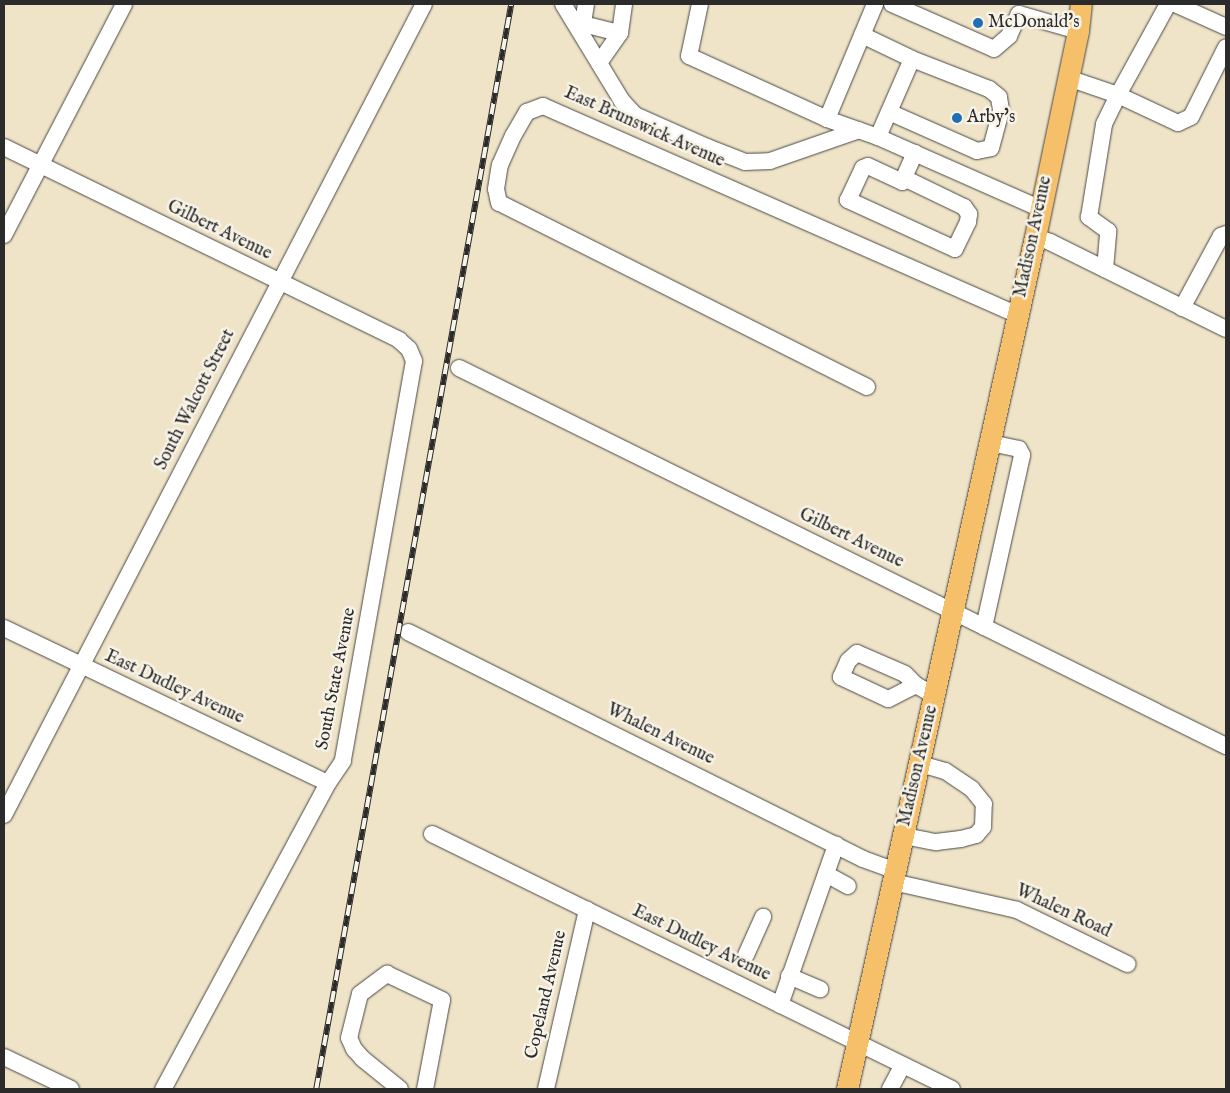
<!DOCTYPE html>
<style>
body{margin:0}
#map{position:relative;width:1230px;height:1093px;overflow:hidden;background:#efe4c8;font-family:"IM FELL English",serif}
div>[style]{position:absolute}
.roads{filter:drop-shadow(0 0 1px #484743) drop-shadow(0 0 1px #484743)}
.minor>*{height:16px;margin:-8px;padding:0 8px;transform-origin:8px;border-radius:8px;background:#fff}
.major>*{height:21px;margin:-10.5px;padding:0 10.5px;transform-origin:10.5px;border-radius:10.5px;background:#f6c06b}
.rail>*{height:5.5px;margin-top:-2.75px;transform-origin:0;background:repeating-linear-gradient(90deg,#f7f3e8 0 11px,#2b2b2b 0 22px);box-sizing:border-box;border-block:1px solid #2b2b2b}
.dots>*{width:14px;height:14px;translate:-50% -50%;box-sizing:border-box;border:2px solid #f7f3e8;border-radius:50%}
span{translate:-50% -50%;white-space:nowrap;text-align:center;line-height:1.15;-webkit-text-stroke:5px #f7f3e8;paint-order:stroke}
.poi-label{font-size:18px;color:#2b2b2b}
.left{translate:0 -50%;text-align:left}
.street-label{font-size:18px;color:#2b2b2b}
.frame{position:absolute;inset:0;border:5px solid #2b2b2b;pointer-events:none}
</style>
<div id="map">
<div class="roads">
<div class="minor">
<div style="left:563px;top:4px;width:114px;rotate:58.7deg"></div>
<div style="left:622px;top:101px;width:19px;rotate:47deg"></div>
<div style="left:635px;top:115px;width:79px;rotate:24deg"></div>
<div style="left:707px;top:147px;width:41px;rotate:21.5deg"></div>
<div style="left:745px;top:162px;width:25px;rotate:-2deg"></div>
<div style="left:770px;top:161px;width:94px;rotate:-19.2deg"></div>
<div style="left:586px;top:4px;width:20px;rotate:99deg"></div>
<div style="left:583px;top:24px;width:38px;rotate:14deg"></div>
<div style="left:700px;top:4px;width:53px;rotate:101.9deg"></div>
<div style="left:689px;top:56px;width:152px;rotate:24.5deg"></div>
<div style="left:827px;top:119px;width:125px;rotate:-67.3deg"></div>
<div style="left:892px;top:4px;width:111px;rotate:23.8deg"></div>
<div style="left:994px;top:49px;width:20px;rotate:-41deg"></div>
<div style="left:1009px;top:36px;width:24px;rotate:-66deg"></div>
<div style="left:1019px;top:14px;width:61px;rotate:16.1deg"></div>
<div style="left:1175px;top:4px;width:56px;rotate:24.3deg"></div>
<div style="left:862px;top:35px;width:55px;rotate:25.6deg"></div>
<div style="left:912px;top:59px;width:85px;rotate:113.6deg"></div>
<div style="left:599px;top:63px;width:37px;rotate:-55deg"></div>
<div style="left:620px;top:33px;width:29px;rotate:-82deg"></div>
<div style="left:1068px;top:78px;width:53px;rotate:18.8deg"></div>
<div style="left:1118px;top:95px;width:104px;rotate:-61.2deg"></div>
<div style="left:889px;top:112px;width:96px;rotate:23.9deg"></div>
<div style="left:977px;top:151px;width:14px;rotate:-12deg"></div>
<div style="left:991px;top:148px;width:39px;rotate:-75deg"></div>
<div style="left:1001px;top:110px;width:13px;rotate:-99deg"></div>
<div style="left:999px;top:97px;width:13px;rotate:-141deg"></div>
<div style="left:989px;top:89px;width:83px;rotate:-158.7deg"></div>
<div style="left:827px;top:119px;width:54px;rotate:19.4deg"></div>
<div style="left:878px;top:137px;width:178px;rotate:23.8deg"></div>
<div style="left:4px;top:147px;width:440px;rotate:26deg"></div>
<div style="left:399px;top:340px;width:13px;rotate:42deg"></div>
<div style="left:409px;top:349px;width:13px;rotate:67deg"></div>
<div style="left:414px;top:361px;width:406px;rotate:100.1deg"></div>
<div style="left:343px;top:761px;width:27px;rotate:124deg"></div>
<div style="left:328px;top:783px;width:348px;rotate:118.3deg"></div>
<div style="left:904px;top:178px;width:67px;rotate:25.8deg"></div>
<div style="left:964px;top:207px;width:9px;rotate:54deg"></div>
<div style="left:969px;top:214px;width:8px;rotate:97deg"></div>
<div style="left:968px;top:222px;width:30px;rotate:116deg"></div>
<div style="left:955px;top:249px;width:118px;rotate:-155.4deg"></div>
<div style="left:848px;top:200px;width:35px;rotate:-65deg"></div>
<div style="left:863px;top:168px;width:5px;rotate:-22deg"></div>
<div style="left:868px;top:166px;width:38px;rotate:25deg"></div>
<div style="left:902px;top:182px;width:32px;rotate:-66deg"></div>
<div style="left:4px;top:235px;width:260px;rotate:-62.5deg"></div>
<div style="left:1035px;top:237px;width:16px;rotate:18deg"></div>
<div style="left:1050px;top:242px;width:196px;rotate:26.3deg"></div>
<div style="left:1105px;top:269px;width:38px;rotate:-85deg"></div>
<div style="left:1108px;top:231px;width:24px;rotate:-144deg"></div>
<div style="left:1089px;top:217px;width:94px;rotate:-80.8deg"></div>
<div style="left:1104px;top:124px;width:32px;rotate:-64deg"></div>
<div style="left:1118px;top:95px;width:66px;rotate:25deg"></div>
<div style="left:1178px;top:123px;width:14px;rotate:-25deg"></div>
<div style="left:1191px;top:117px;width:78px;rotate:-63.4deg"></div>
<div style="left:1182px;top:308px;width:82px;rotate:-61.6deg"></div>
<div style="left:1221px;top:236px;width:5px;rotate:-22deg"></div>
<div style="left:459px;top:368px;width:855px;rotate:26.24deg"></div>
<div style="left:867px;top:387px;width:411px;rotate:-153.4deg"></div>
<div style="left:499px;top:203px;width:14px;rotate:-102deg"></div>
<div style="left:496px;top:189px;width:24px;rotate:-81deg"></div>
<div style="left:500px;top:165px;width:32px;rotate:-66deg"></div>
<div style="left:513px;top:136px;width:28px;rotate:-60deg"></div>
<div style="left:527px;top:112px;width:17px;rotate:-21deg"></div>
<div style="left:543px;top:106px;width:519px;rotate:23.75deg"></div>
<div style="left:984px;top:627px;width:176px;rotate:-77.5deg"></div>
<div style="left:1022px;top:455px;width:7px;rotate:-117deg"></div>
<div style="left:1019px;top:449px;width:30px;rotate:-168deg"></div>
<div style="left:4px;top:628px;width:359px;rotate:25.6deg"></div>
<div style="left:408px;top:632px;width:508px;rotate:26.51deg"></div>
<div style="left:863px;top:859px;width:35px;rotate:20deg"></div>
<div style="left:916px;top:685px;width:31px;rotate:153deg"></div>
<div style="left:888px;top:699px;width:52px;rotate:-154.9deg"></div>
<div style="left:841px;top:677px;width:17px;rotate:-66deg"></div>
<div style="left:848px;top:661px;width:12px;rotate:-42deg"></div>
<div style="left:857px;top:653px;width:52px;rotate:23.6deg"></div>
<div style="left:905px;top:674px;width:16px;rotate:45deg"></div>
<div style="left:916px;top:685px;width:22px;rotate:30deg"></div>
<div style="left:4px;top:815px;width:913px;rotate:-62.62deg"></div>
<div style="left:432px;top:834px;width:579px;rotate:26.12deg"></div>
<div style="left:904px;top:836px;width:33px;rotate:11deg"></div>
<div style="left:936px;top:842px;width:25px;rotate:-7deg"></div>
<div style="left:961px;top:839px;width:16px;rotate:-15deg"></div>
<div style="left:976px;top:835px;width:11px;rotate:-49deg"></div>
<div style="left:983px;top:827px;width:23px;rotate:-88deg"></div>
<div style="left:984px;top:804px;width:19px;rotate:-129deg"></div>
<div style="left:972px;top:789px;width:32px;rotate:-146deg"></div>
<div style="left:945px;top:771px;width:26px;rotate:-164deg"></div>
<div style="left:826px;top:874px;width:25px;rotate:29deg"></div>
<div style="left:893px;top:882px;width:127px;rotate:12.7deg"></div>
<div style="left:1017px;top:910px;width:123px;rotate:26.1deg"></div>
<div style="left:746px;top:955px;width:42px;rotate:-65.9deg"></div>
<div style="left:789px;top:976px;width:34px;rotate:23deg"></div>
<div style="left:780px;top:1005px;width:170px;rotate:-70.7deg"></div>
<div style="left:4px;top:1057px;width:74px;rotate:25.5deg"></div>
<div style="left:400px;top:1089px;width:48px;rotate:-141deg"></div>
<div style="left:363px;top:1059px;width:13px;rotate:-132deg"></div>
<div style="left:354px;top:1049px;width:12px;rotate:-114deg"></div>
<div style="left:349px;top:1038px;width:45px;rotate:-76deg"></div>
<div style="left:360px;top:994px;width:34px;rotate:-37deg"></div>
<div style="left:387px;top:974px;width:61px;rotate:25.3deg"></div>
<div style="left:442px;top:1000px;width:91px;rotate:100.8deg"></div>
<div style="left:546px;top:1089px;width:184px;rotate:-77.1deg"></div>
<div style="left:890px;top:1089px;width:27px;rotate:-62deg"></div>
</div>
<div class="major">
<div style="left:847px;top:1089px;width:872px;rotate:-77.56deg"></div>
<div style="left:1035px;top:237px;width:210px;rotate:-78.2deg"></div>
<div style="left:1078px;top:31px;width:27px;rotate:-84deg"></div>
</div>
</div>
<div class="rail">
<div style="left:316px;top:1089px;width:1102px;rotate:-79.81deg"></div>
</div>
<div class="dots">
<div style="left:978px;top:23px;background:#1f6fb2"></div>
<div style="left:957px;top:118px;background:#1f6fb2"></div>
</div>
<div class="poi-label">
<span class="left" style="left:988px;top:23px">McDonald's</span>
<span class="left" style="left:967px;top:118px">Arby's</span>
</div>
<div class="street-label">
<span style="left:644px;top:128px;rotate:24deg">East Brunswick Avenue</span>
<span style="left:219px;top:231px;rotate:26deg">Gilbert Avenue</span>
<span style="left:1034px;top:237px;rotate:-78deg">Madison Avenue</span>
<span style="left:196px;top:400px;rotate:-63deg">South Walcott Street</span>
<span style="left:851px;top:539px;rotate:26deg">Gilbert Avenue</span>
<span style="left:337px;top:679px;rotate:-79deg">South State Avenue</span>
<span style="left:174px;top:688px;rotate:25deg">East Dudley Avenue</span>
<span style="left:660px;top:735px;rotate:26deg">Whalen Avenue</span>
<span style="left:919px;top:766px;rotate:-77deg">Madison Avenue</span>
<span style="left:1063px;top:912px;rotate:25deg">Whalen Road</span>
<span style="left:701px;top:944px;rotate:26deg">East Dudley Avenue</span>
<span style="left:547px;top:995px;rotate:-77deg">Copeland Avenue</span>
</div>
<div class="frame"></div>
</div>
